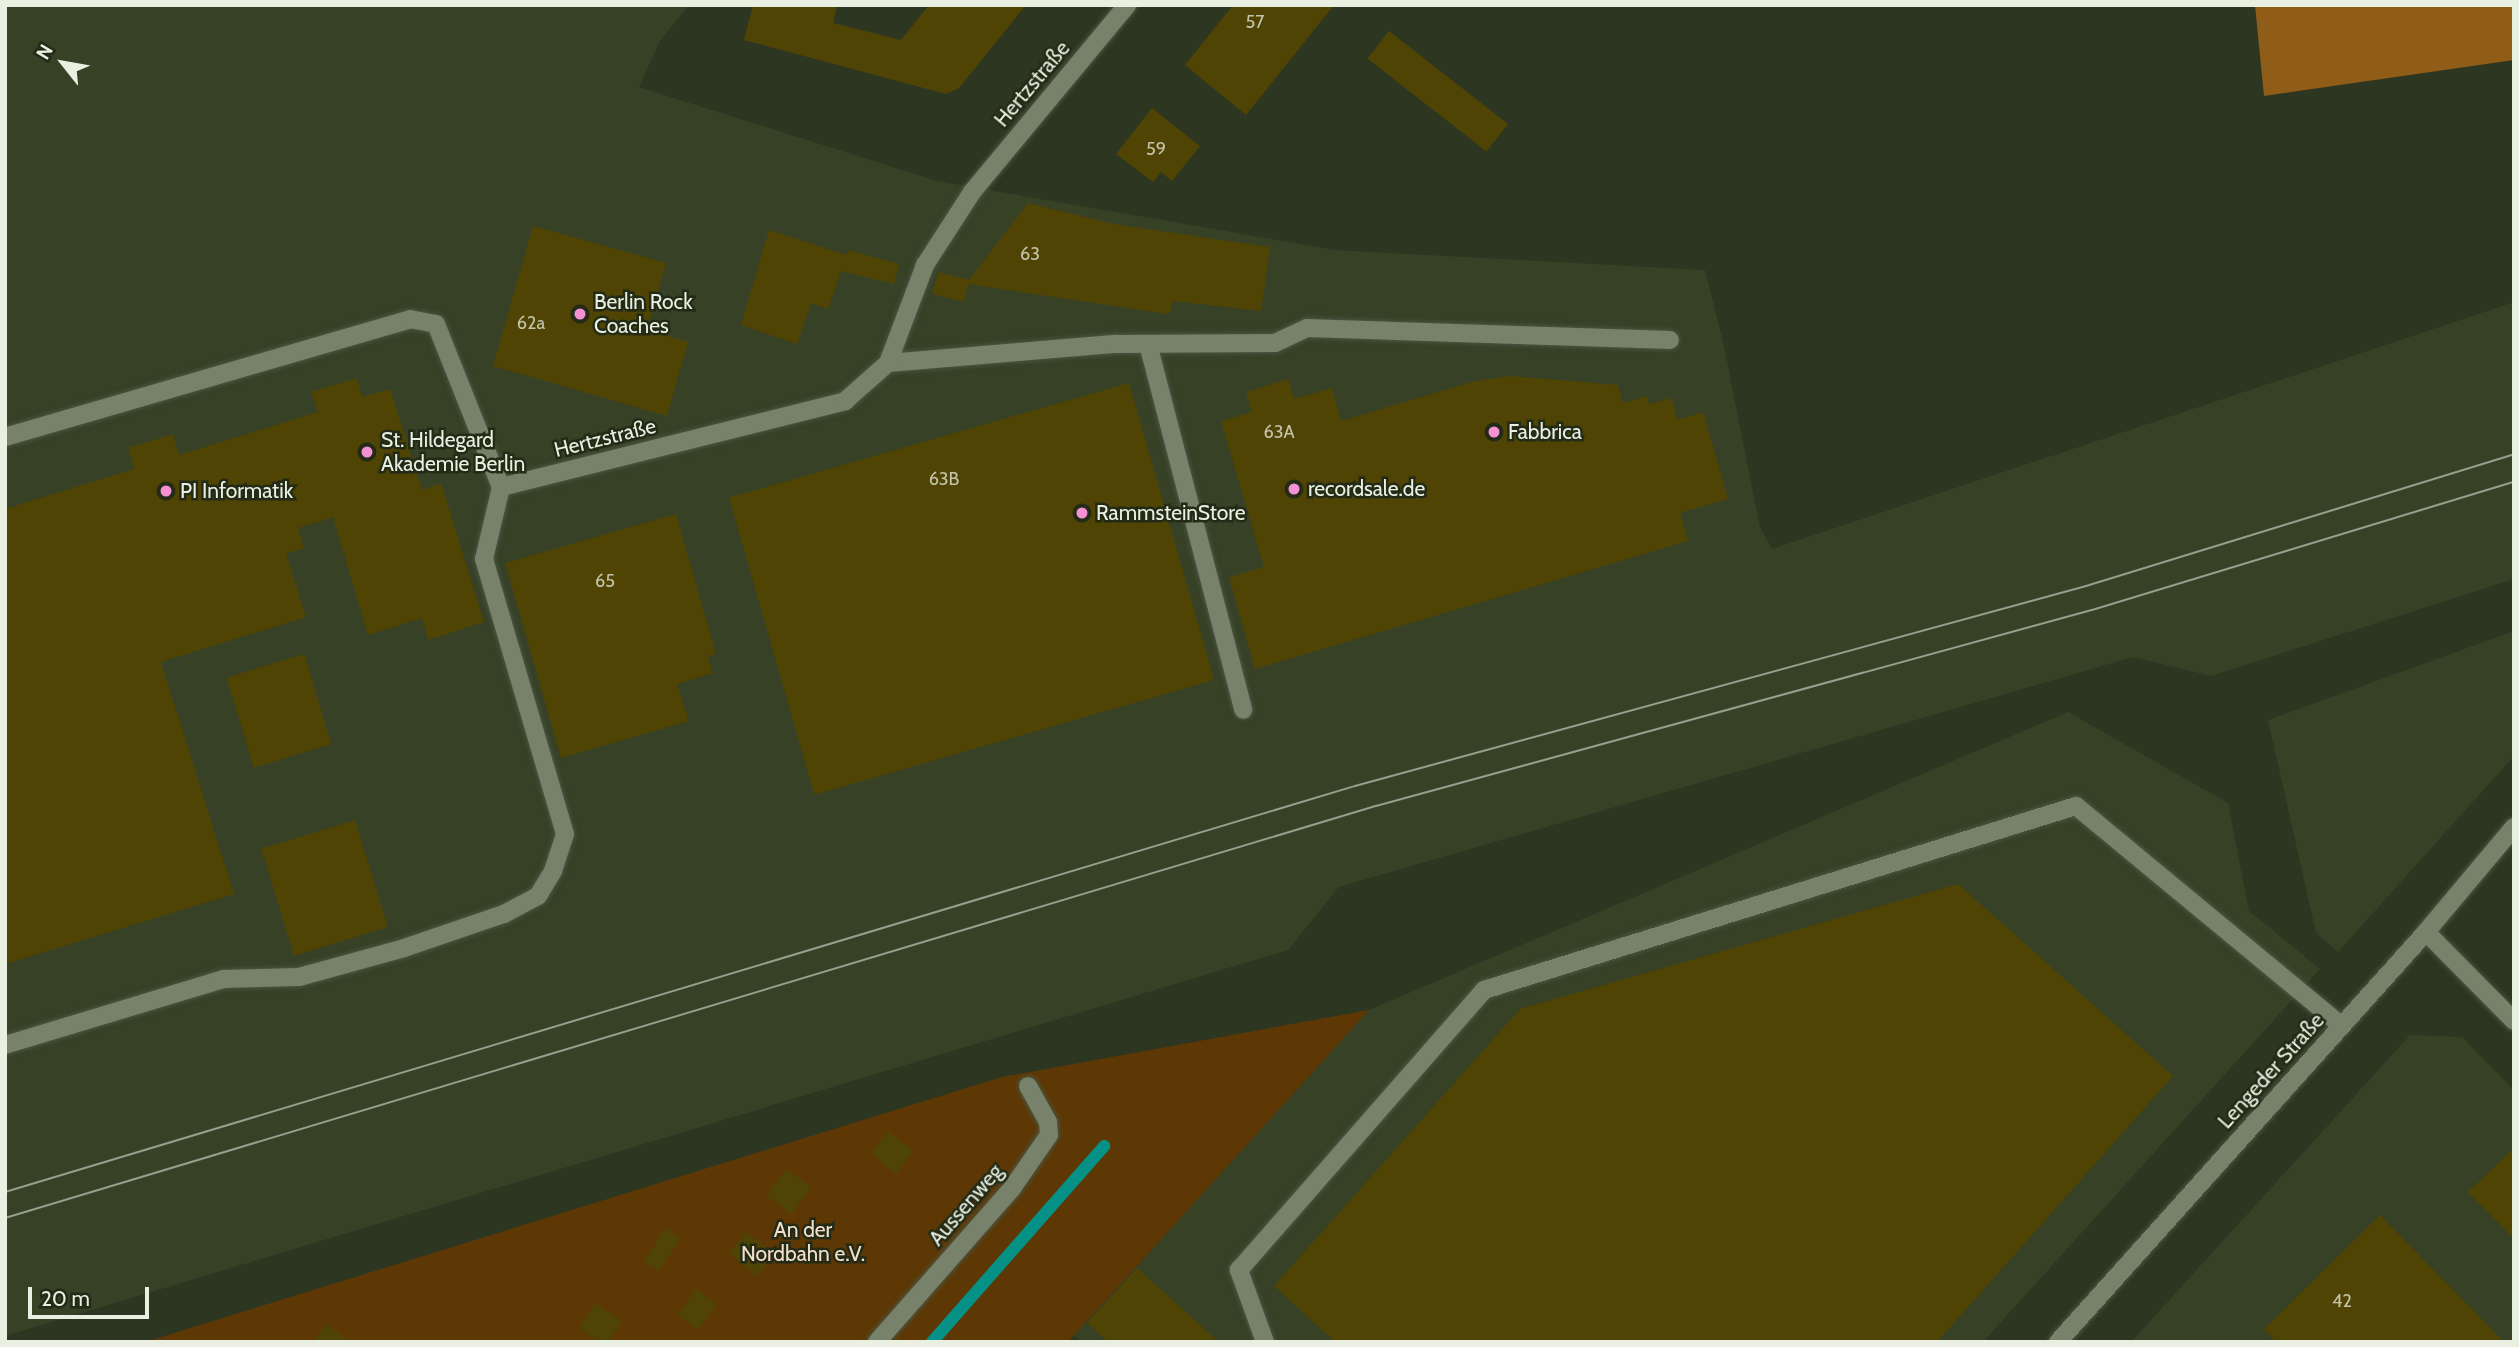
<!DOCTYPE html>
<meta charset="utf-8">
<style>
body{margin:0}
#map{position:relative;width:2519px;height:1347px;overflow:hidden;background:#2d3621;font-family:Cabin,sans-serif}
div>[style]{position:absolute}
.built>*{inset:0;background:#364126}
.green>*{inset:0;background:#5d3805}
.forest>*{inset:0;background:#905d19}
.stream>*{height:12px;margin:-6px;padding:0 6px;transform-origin:6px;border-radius:6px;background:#059185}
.building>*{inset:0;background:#504404;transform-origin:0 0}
.roads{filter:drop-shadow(0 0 2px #4c5441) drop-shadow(0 0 2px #4c5441)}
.service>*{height:18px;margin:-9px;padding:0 9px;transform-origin:9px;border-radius:9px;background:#78826a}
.minor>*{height:18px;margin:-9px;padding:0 9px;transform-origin:9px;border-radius:9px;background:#78826a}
.tram>*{height:2px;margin:-1px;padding:0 1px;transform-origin:1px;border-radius:1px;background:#979e8d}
.dots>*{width:19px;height:19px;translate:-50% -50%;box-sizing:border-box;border:4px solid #232b17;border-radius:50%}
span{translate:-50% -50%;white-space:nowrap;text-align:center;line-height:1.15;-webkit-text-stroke:5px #232b17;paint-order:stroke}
.number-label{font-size:18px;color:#c3c4aa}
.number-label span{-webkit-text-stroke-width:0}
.street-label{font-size:21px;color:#e9efe1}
.poi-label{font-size:21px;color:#e9efe1}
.left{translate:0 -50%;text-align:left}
.park-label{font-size:21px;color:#f2e0cd}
.frame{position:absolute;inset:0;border:7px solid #e9efe1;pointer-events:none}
.north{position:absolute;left:28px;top:28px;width:70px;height:70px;-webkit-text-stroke:5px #232b17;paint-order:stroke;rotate:301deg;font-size:19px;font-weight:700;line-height:28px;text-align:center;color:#e9efe1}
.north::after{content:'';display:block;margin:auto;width:24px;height:32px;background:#e9efe1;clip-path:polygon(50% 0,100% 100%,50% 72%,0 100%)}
.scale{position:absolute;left:28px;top:1287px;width:121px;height:32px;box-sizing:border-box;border:4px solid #e9efe1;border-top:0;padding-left:9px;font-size:21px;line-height:24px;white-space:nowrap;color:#e9efe1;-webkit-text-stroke:5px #232b17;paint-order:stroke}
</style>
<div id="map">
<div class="built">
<div style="clip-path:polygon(5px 5px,689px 5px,660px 41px,639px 87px,937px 181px,1335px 250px,1705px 270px,1723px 341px,1760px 527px,1772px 549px,2514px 302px,2514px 579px,2211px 676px,2133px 657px,1339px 887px,1288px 950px,5px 1336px)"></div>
<div style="clip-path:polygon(2514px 631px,2514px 756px,2338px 952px,2316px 933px,2268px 720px)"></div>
<div style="clip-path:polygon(2068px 712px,2228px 803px,2249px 911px,2320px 969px,1983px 1342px,1081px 1342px,1074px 1335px,1369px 1010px)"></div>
<div style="clip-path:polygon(2410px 1035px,2462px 1037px,2514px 1090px,2514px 1342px,2131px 1342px)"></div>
</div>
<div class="green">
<div style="clip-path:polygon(1369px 1010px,1068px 1342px,145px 1342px,1002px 1077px)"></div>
</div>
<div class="forest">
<div style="clip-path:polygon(2255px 5px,2514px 5px,2514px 60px,2264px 96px)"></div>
</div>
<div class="stream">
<div style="left:932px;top:1342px;width:261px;rotate:-48.7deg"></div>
</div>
<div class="building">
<div style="clip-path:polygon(753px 5px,837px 5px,833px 23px,901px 40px,929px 5px,1026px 5px,959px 88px,946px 94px,744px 40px)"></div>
<div style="clip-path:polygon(1233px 5px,1334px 5px,1246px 115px,1185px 65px)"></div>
<div style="left:1389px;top:31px;width:151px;height:35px;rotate:38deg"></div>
<div style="clip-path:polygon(1152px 108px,1200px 146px,1172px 181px,1161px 172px,1153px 182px,1116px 154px)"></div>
<div style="clip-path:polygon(1028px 203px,1113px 224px,1270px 247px,1261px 311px,1173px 301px,1171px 310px,1167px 314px,968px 284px,964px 302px,932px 294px,938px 272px,969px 280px)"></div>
<div style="clip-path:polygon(533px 226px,666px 263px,647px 330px,688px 342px,667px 416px,493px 366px)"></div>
<div style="clip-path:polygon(769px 230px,846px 255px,848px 250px,899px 264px,894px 284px,841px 271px,828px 309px,811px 303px,797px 344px,741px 325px)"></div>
<div style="clip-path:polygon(1510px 376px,1618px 385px,1623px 403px,1647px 396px,1649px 404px,1671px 398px,1678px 420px,1703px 412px,1728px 499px,1680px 513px,1688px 541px,1255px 669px,1229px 577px,1264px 567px,1221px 421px,1252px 412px,1246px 392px,1288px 379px,1294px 399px,1332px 388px,1341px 421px,1475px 381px)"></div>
<div style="clip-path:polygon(357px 378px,362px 397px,390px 389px,422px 490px,441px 483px,484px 622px,428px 640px,422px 618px,368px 635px,333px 517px,298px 528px,304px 548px,286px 554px,306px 617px,161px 662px,234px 894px,5px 964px,5px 509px,134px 469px,128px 448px,173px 434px,179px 455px,318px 412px,311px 392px)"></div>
<div style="left:1129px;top:383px;width:309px;height:416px;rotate:74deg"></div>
<div style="clip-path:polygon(676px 514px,716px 654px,708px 656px,713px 673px,677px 684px,689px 721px,561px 758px,505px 563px)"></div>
<div style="left:304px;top:654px;width:94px;height:81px;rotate:73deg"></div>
<div style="left:355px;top:820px;width:112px;height:98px;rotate:73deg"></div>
<div style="clip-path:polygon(1958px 884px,2173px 1076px,1937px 1342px,1335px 1342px,1274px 1286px,1520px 1009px)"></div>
<div style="left:888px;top:1131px;width:33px;height:28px;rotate:39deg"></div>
<div style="clip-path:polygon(2514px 1148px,2514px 1239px,2468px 1192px)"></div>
<div style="left:786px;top:1169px;width:31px;height:33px;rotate:36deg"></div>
<div style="clip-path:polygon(2380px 1215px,2504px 1342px,2276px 1342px,2264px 1329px)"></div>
<div style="left:666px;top:1228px;width:18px;height:40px;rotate:34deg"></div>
<div style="left:746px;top:1232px;width:36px;height:28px;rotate:38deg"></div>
<div style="clip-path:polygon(1137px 1268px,1219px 1342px,1108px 1342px,1087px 1323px)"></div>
<div style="left:696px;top:1289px;width:26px;height:32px;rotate:36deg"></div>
<div style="clip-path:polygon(595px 1303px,622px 1321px,608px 1342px,600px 1342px,579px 1328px)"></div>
<div style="clip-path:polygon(326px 1324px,349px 1340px,347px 1342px,313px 1342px)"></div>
</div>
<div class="roads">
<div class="service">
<div style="left:1148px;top:344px;width:378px;rotate:75.4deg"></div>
<div style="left:888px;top:363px;width:229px;rotate:-4.8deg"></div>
<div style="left:1116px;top:344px;width:159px;rotate:-0.4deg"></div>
<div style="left:1275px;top:343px;width:35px;rotate:-25deg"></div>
<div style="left:1307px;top:328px;width:363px;rotate:1.9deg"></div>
<div style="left:5px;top:437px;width:422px;rotate:-16.2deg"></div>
<div style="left:410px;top:319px;width:26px;rotate:11deg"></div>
<div style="left:436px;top:324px;width:175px;rotate:68.3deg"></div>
<div style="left:501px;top:487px;width:355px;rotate:-14deg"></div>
<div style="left:845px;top:401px;width:57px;rotate:-41.5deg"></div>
<div style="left:888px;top:363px;width:105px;rotate:-69.3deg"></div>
<div style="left:925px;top:265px;width:87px;rotate:-57.2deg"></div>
<div style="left:5px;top:1045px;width:228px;rotate:-16.8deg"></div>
<div style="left:223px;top:979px;width:76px;rotate:-1.5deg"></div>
<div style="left:299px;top:977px;width:109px;rotate:-15.4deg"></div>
<div style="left:404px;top:948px;width:106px;rotate:-18.8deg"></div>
<div style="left:504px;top:914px;width:38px;rotate:-28deg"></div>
<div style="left:538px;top:896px;width:29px;rotate:-59deg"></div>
<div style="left:553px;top:871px;width:39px;rotate:-72deg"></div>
<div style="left:565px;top:834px;width:287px;rotate:-106.4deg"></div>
<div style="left:484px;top:559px;width:74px;rotate:-76.7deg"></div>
<div style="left:877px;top:1342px;width:206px;rotate:-48.7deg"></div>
<div style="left:1013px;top:1187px;width:63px;rotate:-55.3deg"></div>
<div style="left:1049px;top:1135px;width:13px;rotate:-94deg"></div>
<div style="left:1048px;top:1122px;width:41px;rotate:-119.1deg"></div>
<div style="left:1265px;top:1342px;width:77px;rotate:-109.9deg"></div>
<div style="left:1239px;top:1270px;width:372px;rotate:-48.8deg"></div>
<div style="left:1484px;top:990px;width:620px;rotate:-17.27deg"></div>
<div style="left:2076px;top:806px;width:345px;rotate:39.6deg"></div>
</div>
<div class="minor">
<div style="left:972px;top:192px;width:243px;rotate:-50.3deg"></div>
<div style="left:2426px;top:932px;width:125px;rotate:45.3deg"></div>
<div style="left:2058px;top:1342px;width:551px;rotate:-48.09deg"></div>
<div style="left:2426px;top:932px;width:137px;rotate:-50deg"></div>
</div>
</div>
<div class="tram">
<div style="left:5px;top:1192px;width:1410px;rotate:-16.74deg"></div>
<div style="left:1355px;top:786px;width:758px;rotate:-15.3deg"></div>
<div style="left:2086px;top:586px;width:448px;rotate:-17.1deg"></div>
<div style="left:5px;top:1218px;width:1432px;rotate:-16.73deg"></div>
<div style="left:1376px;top:806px;width:742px;rotate:-15.31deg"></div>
<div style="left:2092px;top:610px;width:441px;rotate:-16.9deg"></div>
</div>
<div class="dots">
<div style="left:580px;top:314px;background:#f491d3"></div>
<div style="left:1494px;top:432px;background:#f491d3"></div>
<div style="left:367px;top:452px;background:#f491d3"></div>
<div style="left:1294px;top:489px;background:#f491d3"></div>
<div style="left:166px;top:491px;background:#f491d3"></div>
<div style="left:1082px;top:513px;background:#f491d3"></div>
</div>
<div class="number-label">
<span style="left:1255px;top:22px">57</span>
<span style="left:1156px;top:149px">59</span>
<span style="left:1030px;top:254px">63</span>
<span style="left:531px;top:323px">62a</span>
<span style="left:1279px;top:432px">63A</span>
<span style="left:944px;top:479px">63B</span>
<span style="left:605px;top:581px">65</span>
<span style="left:2342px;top:1301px">42</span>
</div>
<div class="street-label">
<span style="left:1032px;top:84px;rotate:-50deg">Hertzstraße</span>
<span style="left:605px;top:438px;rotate:-14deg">Hertzstraße</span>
<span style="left:2271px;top:1071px;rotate:-48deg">Lengeder Straße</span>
<span style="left:966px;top:1205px;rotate:-49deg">Aussenweg</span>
</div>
<div class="poi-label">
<span class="left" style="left:594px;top:314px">Berlin Rock<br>Coaches</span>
<span class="left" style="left:1508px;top:432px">Fabbrica</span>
<span class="left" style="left:381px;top:452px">St. Hildegard<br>Akademie Berlin</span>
<span class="left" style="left:1308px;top:489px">recordsale.de</span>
<span class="left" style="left:180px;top:491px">PI Informatik</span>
<span class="left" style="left:1096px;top:513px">RammsteinStore</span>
</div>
<div class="park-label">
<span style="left:803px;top:1242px">An der<br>Nordbahn e.V.</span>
</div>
<div class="frame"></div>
<div class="north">N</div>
<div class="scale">20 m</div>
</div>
